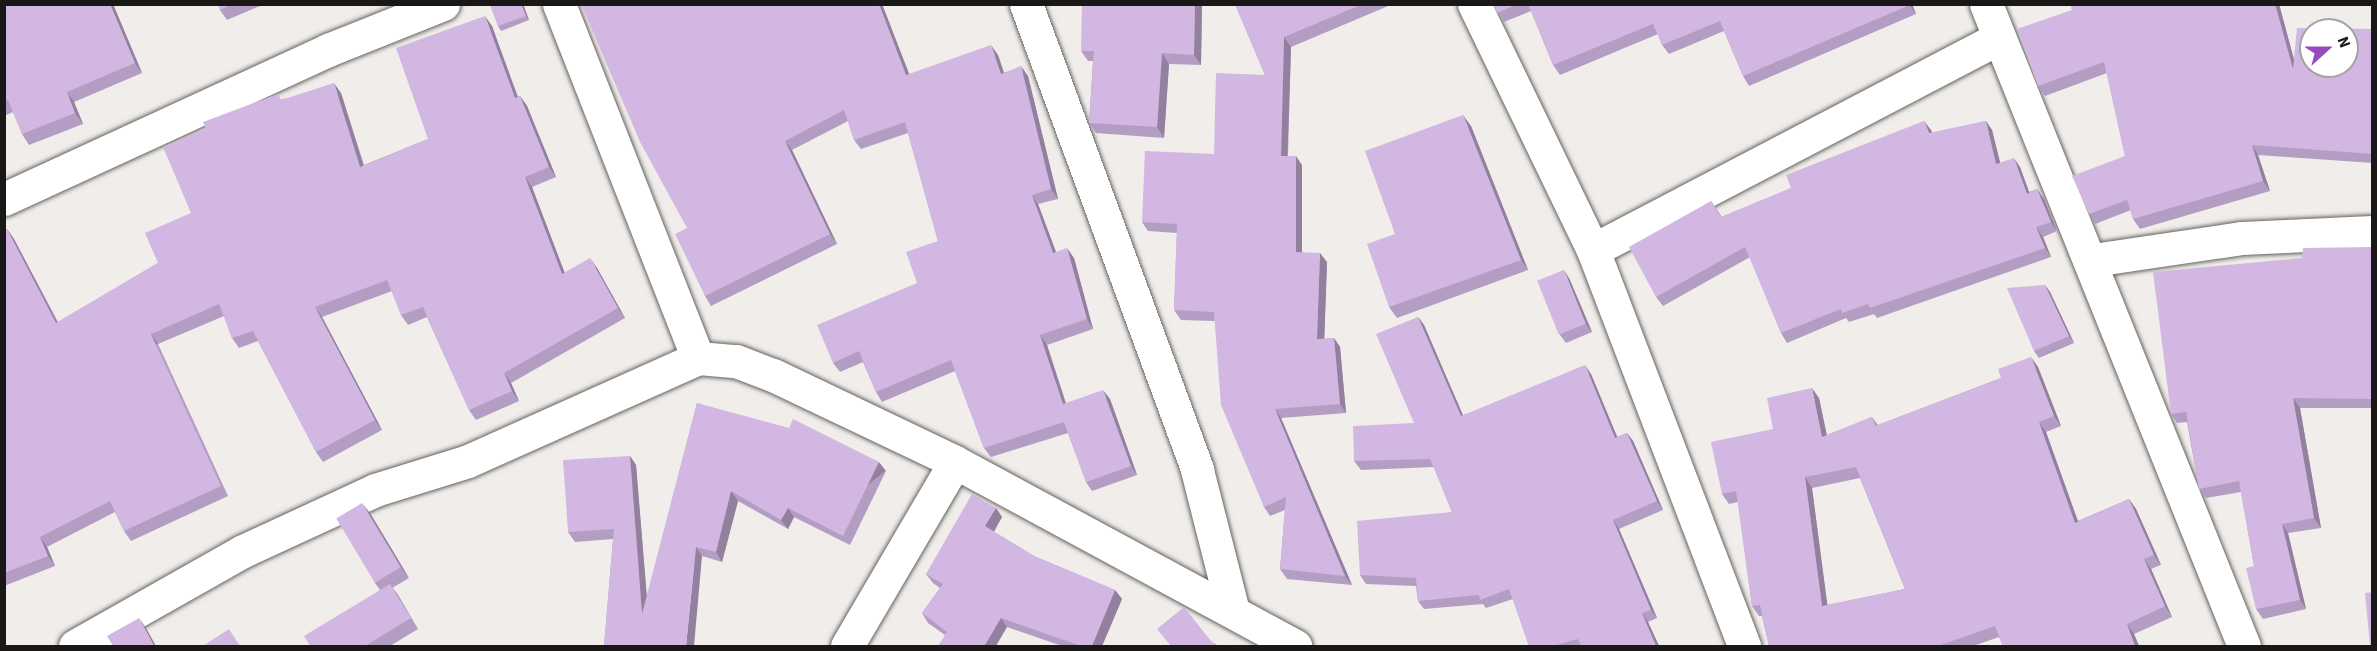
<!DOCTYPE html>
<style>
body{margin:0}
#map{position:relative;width:2377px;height:651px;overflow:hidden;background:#f0edea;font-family:"Source Sans 3",sans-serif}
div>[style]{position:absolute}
.roads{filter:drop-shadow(0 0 2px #656360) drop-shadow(0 0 2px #656360)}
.minor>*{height:33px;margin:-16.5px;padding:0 16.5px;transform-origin:16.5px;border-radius:16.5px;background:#fff}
.wall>*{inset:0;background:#b49dc2}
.shaded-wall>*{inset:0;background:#92809e;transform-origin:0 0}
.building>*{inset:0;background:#d1b7e1;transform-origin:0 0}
span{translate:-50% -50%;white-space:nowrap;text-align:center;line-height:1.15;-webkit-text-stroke:4.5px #fff;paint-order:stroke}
.frame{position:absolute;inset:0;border:6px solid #191816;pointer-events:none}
.north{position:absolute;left:2299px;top:18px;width:60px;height:60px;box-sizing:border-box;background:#fff;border:2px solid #a3a3a2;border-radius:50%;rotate:69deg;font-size:16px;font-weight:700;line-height:24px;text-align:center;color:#191816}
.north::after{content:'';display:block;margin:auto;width:21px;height:27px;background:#964bbd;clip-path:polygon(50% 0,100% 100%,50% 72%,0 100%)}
</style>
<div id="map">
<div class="roads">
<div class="minor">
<div style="left:559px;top:4px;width:380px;rotate:68.6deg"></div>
<div style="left:1026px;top:4px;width:496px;rotate:69.8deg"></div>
<div style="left:1197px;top:470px;width:141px;rotate:75.7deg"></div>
<div style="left:1474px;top:4px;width:273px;rotate:64.2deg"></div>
<div style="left:1593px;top:250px;width:424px;rotate:69.1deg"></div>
<div style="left:1986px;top:4px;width:692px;rotate:68.11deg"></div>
<div style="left:4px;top:199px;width:357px;rotate:-24.7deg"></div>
<div style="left:328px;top:50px;width:124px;rotate:-21.8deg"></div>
<div style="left:1593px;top:250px;width:455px;rotate:-27.6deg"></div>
<div style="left:2093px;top:260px;width:151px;rotate:-8.4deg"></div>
<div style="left:2242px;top:238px;width:130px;rotate:-2.6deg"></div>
<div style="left:75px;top:646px;width:191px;rotate:-29.5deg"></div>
<div style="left:241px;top:552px;width:148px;rotate:-24.8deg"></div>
<div style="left:375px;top:490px;width:97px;rotate:-17.3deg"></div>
<div style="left:468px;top:461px;width:252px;rotate:-24.1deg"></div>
<div style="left:698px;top:358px;width:38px;rotate:5deg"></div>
<div style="left:736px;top:361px;width:40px;rotate:21deg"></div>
<div style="left:773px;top:375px;width:202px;rotate:25.5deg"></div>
<div style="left:955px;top:462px;width:387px;rotate:28.4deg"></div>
<div style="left:847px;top:646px;width:213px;rotate:-59.6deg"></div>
</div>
</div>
<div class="wall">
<div style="clip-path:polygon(4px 4px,113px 4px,142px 73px,74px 102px,83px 124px,29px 145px,22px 134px,13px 112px,4px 116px)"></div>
<div style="clip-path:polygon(218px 4px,265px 4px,227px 20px,220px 10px)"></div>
<div style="clip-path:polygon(490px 4px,523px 4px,529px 20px,501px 31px,498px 26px)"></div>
<div style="clip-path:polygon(882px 4px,909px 74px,998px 55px,1004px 72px,1028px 76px,1058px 199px,1038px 204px,1056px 252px,1074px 258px,1093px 329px,1047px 345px,1066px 403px,1110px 399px,1137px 475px,1092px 491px,1086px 482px,1068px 433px,991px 457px,984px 448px,955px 371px,882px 402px,876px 392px,863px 362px,840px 372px,833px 363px,917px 283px,938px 241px,908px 133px,861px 149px,854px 140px,848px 121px,792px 150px,837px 244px,711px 306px,705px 296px,687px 228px)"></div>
<div style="clip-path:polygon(1202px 4px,1201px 65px,1169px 64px,1164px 138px,1096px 133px,1089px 123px,1093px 61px,1088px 61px,1081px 51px)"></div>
<div style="clip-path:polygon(1235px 4px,1393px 4px,1291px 47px,1288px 156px,1302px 165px,1302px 252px,1327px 262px,1324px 339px,1334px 338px,1340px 347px,1346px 413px,1281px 418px,1352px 585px,1287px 579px,1280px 569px,1285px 510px,1270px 516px,1264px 507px,1215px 321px,1181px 320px,1174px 310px,1177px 233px,1148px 231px,1142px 222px,1214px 154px,1265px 75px)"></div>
<div style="clip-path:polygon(1493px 4px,1912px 4px,1916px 14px,1749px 86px,1743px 76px,1724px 31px,1669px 54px,1662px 45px,1658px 34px,1560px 75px,1553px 65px,1531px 11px,1504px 22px)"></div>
<div style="clip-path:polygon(2071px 4px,2279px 4px,2294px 59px,2373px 29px,2373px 163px,2258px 155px,2270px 191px,2140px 229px,2133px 219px,2131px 210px,2095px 224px,2089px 214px,2125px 156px,2107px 73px,2045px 96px,2038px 86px,2072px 10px)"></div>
<div style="clip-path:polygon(492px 26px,517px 97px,520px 96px,527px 106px,556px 177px,532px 187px,564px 273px,597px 268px,625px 318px,511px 383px,519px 401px,476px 420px,469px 410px,427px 317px,408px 325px,401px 315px,392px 291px,322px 317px,382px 430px,323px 462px,316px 452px,258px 341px,239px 348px,232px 338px,224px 316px,158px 344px,228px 496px,131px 541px,124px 531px,115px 512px,47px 547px,55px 566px,4px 586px,4px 230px,7px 229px,14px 239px,58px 322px,158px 263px,191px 213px,282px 99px,341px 93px,364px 165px,428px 139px)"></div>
<div style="clip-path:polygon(1986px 121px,1992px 130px,2000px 163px,2020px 167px,2029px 192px,2037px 189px,2044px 199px,2057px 231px,2043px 237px,2051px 257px,1877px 318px,1874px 314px,1849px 322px,1846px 318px,1787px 343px,1781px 333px,1750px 257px,1663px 306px,1656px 297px,1711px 201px,1722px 217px,1931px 130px,1932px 133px)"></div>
<div style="clip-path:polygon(1471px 126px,1528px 270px,1397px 318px,1389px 307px,1395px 234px)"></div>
<div style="clip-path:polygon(2373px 247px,2373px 408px,2300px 408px,2321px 528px,2288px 533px,2306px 609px,2263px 619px,2256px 609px,2254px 566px,2241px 492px,2206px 498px,2199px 489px,2187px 422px,2177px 423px,2171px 414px,2302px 258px)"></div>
<div style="clip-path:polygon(1569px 278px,1592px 332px,1566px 343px,1560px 335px)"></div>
<div style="clip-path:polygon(2045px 285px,2050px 292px,2074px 343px,2039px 358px,2034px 351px)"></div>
<div style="clip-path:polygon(1418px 317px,1424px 325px,1463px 415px,1591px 374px,1617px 437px,1627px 433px,1633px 441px,1663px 510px,1619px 529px,1657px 618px,1648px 622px,1659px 646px,1529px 646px,1513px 599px,1486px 608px,1483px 604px,1424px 609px,1418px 601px,1416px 586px,1366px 584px,1360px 575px,1452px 512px,1434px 467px,1361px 470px,1354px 461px,1414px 423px)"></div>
<div style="clip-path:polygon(evenodd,2038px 367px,2061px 426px,2046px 432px,2078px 521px,2129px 499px,2136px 509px,2161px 565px,2151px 569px,2172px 617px,2134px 634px,2139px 646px,2003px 646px,1999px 637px,1973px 646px,1769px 646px,1762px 616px,1759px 616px,1752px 606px,1738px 502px,1729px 504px,1722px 494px,1773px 429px,1819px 398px,1827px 435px,1872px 417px,1878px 425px,2001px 378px,2038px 367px,1860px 478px,1905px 589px,1827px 605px,1812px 488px,1860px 478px)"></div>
<div style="clip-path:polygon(697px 403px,886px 471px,850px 545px,794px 517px,788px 529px,738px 501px,722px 562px,702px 556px,604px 646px,613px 539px,575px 542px,568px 532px,630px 456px,636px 465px,647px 597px)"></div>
<div style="clip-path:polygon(996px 508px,1002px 517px,994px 532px,1034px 556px,1115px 590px,1122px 599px,1102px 646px,1062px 646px,1007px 627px,945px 635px,928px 623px,922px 613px,940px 588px,933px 583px,926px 574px)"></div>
<div style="clip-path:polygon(370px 513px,409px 578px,392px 588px,418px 629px,390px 646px,310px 646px,380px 590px,375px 583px)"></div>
</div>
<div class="shaded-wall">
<div style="clip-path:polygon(110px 4px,113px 4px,142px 73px,135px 63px)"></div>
<div style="clip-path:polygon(521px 4px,523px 4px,529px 20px,526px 16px)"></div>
<div style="clip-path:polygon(879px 4px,882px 4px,913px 84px,906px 75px)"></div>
<div style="clip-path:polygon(1195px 4px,1202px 4px,1201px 65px,1194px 55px)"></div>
<div style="clip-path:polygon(1909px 4px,1912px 4px,1916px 14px)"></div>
<div style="clip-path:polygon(2275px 4px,2279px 4px,2299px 79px,2293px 69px)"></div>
<div style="clip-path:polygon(485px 16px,492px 26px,522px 108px,515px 98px)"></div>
<div style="clip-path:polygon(1284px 37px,1291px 47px,1287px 165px,1281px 156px)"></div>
<div style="clip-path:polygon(991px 45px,998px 55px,1007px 83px,1001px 74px)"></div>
<div style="clip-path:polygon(1162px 53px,1169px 64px,1164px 138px,1157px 127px)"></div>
<div style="clip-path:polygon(1021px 66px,1028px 76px,1058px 199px,1051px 189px)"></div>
<div style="clip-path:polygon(334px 83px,341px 93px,367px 177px,360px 167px)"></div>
<div style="clip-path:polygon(67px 92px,74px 102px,83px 124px,75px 113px)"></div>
<div style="clip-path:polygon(520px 96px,527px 106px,556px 177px,549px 167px)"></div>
<div style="clip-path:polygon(1463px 115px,1471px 126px,1528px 270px,1521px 260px)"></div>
<div style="clip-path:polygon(1924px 121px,1931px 130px,1936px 143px,1929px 133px)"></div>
<div style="clip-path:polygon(1986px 121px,1992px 130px,2003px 174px,1996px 164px)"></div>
<div style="clip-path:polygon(785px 141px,792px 150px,837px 244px,830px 234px)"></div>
<div style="clip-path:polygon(2252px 145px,2258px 155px,2270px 191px,2263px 181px)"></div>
<div style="clip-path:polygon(1296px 156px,1302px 165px,1302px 261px,1296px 252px)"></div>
<div style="clip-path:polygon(2014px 158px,2020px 167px,2033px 203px,2027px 194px)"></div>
<div style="clip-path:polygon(525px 177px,532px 187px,569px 284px,562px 274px)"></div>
<div style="clip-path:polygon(2037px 189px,2044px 199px,2057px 231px,2051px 222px)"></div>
<div style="clip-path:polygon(1032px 195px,1038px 204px,1060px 263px,1053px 253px)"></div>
<div style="clip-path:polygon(2036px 227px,2043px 237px,2051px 257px,2045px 248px)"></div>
<div style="clip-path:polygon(7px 229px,14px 239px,63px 333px,56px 323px)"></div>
<div style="clip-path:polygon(1067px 248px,1074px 258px,1093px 329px,1087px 319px)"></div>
<div style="clip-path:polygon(1320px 253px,1327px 262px,1324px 349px,1317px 339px)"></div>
<div style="clip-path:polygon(590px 258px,597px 268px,625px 318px,618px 308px)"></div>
<div style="clip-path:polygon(1564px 270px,1569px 278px,1592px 332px,1586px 324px)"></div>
<div style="clip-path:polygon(2045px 285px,2050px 292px,2074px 343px,2069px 336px)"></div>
<div style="clip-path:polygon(315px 307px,322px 317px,382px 430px,375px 420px)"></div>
<div style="clip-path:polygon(1418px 317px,1424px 325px,1467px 425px,1461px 416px)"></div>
<div style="left:151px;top:334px;width:12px;height:167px;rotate:55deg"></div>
<div style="clip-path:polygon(1040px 335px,1047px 345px,1069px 414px,1063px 404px)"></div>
<div style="clip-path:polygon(1334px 338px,1340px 347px,1346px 413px,1340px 404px)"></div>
<div style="clip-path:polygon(2031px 357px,2038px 367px,2061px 426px,2054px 416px)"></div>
<div style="clip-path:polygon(1585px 365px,1591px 374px,1621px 446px,1615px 438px)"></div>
<div style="clip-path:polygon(504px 373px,511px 383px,519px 401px,512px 391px)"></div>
<div style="clip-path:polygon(1812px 388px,1819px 398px,1829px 447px,1822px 437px)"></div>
<div style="clip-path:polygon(1103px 390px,1110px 399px,1137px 475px,1131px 466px)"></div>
<div style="clip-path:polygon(2293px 398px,2300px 408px,2321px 528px,2314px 518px)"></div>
<div style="clip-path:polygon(1275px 409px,1281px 418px,1352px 585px,1345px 576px)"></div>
<div style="clip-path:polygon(2039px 422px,2046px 432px,2082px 533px,2075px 523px)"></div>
<div style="clip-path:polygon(1627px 433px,1633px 441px,1663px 510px,1657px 501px)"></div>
<div style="clip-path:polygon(630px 456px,636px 465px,649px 624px,642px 614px)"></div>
<div style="left:879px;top:462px;width:11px;height:82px;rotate:52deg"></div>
<div style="clip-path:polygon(1805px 477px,1812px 488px,1829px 617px,1822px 606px)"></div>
<div style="clip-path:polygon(731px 491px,738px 501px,722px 562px,716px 552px)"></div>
<div style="clip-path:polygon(2129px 499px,2136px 509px,2161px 565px,2154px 555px)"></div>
<div style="clip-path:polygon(362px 503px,370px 513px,409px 578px,401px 567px)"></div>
<div style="clip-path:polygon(788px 508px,794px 517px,788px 529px,781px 520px)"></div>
<div style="clip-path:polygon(996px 508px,1002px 517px,991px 536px,985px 526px)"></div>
<div style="clip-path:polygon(1613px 520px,1619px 529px,1657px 618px,1651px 610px)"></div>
<div style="clip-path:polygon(2282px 524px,2288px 533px,2306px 609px,2300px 600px)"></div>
<div style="clip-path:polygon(40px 537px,47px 547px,55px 566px,48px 556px)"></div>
<div style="clip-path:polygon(696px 547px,702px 556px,694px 646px,686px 646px)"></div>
<div style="clip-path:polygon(2144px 559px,2151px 569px,2172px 617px,2165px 606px)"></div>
<div style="clip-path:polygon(390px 584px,398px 595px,418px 629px,411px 618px)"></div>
<div style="clip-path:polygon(1115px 590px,1122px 599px,1102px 646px,1092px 646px)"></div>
<div style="clip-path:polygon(1642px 613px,1648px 622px,1659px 646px,1656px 646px)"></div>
<div style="clip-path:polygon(139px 618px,146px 628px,156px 646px,154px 646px)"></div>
<div style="clip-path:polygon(1001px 618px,1007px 627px,996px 646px,984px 646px)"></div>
<div style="clip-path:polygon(2127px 624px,2134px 634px,2139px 646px,2135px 646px)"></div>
</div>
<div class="building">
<div style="clip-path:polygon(4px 4px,110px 4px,135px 63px,67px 92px,75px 113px,22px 134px,8px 100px,4px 102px)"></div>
<div style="clip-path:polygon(218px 4px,233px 4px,220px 10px)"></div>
<div style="clip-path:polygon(490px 4px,521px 4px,526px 16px,498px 26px)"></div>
<div style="clip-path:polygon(581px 4px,879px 4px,906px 75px,991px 45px,1001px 74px,1021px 66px,1051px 189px,1032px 195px,1053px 253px,1067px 248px,1087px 319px,1040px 335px,1063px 404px,1103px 390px,1131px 466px,1086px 482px,1064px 422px,984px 448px,951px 360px,876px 392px,859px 351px,833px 363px,817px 325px,917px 283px,906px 252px,938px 241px,905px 122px,854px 140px,844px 110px,785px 141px,830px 234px,705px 296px,675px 234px,687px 228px,640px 142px)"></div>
<div style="clip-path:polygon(1082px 4px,1195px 4px,1194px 55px,1162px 53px,1157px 127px,1089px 123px,1094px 51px,1081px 51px)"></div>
<div style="clip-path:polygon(1235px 4px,1363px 4px,1284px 37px,1281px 156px,1296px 156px,1296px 252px,1320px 253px,1317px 339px,1334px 338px,1340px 404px,1275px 409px,1345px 576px,1280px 569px,1286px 497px,1264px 507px,1221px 405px,1214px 312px,1174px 310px,1177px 224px,1142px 222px,1145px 151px,1214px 154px,1216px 73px,1265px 75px)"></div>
<div style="clip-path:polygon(1493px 4px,1518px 4px,1497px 13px)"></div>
<div style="clip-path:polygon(1528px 4px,1909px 4px,1910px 5px,1743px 76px,1720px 21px,1662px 45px,1653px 24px,1553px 65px)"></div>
<div style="clip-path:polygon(evenodd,2071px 4px,2275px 4px,2293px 69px,2297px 28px,2373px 29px,2373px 154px,2252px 145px,2263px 181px,2133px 219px,2127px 200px,2089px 214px,2072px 176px,2125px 156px,2104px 62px,2038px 86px,2017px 29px,2072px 10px,2071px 4px,2311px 30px,2347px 30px,2347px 66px,2311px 66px,2311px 30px)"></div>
<div style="clip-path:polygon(485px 16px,515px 98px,520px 96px,549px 167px,525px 177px,562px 274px,590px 258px,618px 308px,504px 373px,512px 391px,469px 410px,423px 307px,401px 315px,387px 280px,315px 307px,375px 420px,316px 452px,253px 331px,232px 338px,219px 304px,151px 334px,221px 486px,124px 531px,110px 501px,40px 537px,48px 556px,4px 573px,4px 230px,7px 229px,56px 323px,158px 263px,145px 233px,191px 213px,163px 147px,206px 129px,203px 122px,278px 94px,281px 100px,334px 83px,360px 167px,428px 139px,396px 48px)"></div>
<div style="clip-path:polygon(1463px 115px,1521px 260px,1389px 307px,1367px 244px,1395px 234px,1365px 151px)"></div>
<div style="clip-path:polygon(1924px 121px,1929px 133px,1986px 121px,1996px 164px,2014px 158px,2027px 194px,2037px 189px,2051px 222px,2036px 227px,2045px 248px,1870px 308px,1868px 304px,1842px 313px,1841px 309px,1781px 333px,1745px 247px,1656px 297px,1629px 247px,1711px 201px,1721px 217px,1791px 188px,1786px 175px)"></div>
<div style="clip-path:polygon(2373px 247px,2373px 399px,2293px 398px,2314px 518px,2282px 524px,2300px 600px,2256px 609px,2246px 568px,2254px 566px,2239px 481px,2199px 489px,2186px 412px,2171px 414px,2153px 272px,2302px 258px,2303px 248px)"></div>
<div style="left:1564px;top:270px;width:58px;height:29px;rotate:68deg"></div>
<div style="clip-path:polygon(2045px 285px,2069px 336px,2034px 351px,2007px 288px)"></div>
<div style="clip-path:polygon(1418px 317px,1461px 416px,1585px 365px,1615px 438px,1627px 433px,1657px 501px,1613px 520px,1651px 610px,1642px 613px,1656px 646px,1581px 646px,1578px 639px,1553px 646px,1529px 646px,1509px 589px,1480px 600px,1479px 595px,1418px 601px,1416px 578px,1360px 575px,1357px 521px,1452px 512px,1430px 459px,1354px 461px,1353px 426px,1414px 423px,1376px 334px)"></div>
<div style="clip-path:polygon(evenodd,2031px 357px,2054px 416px,2039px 422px,2075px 523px,2129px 499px,2154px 555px,2144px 559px,2165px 606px,2127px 624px,2135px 646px,2003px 646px,1995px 626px,1938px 646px,1769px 646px,1760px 605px,1752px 606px,1736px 491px,1722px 494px,1711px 442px,1773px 429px,1767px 398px,1812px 388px,1822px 437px,1872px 417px,1875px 426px,2001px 378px,1998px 369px,2031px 357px,1856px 467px,1905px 589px,1822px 606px,1805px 477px,1856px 467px)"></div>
<div style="clip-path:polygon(697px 403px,789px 428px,793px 419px,879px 462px,843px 536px,788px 508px,781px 520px,731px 491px,716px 552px,696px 547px,686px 646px,604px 646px,614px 529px,568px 532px,563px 460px,630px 456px,642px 614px)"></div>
<div style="clip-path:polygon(972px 494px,996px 508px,985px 526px,1034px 556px,1115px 590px,1092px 646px,1081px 646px,1001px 618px,984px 646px,938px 646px,947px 632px,922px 613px,943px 584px,926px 574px)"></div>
<div style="left:362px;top:503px;width:75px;height:30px;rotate:59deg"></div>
<div style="clip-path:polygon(390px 584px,411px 618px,365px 646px,310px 646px,304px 636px)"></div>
<div style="clip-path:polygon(2373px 592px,2373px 646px,2370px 646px,2365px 593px)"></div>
<div style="clip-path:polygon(1184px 607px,1211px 641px,1219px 646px,1171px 646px,1157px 629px)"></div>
<div style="clip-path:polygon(139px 618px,154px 646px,113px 646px,107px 636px)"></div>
<div style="clip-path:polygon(229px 629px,240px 646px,203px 646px)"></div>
</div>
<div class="frame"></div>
<div class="north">N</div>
</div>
